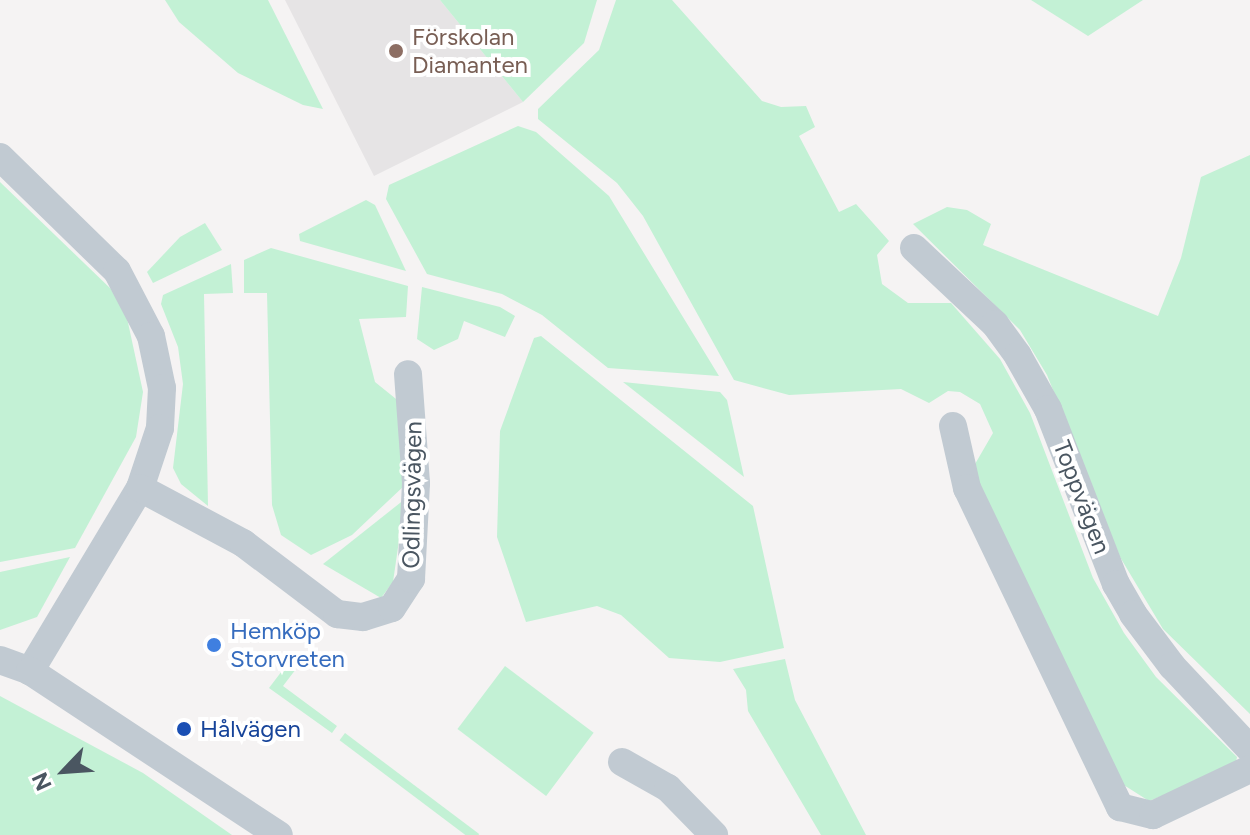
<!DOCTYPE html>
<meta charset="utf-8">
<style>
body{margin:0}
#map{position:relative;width:1250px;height:835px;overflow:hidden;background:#f5f3f3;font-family:Figtree,sans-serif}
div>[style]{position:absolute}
.education>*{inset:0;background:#e6e4e5}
.green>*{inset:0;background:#c3f1d5;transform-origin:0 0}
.minor>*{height:28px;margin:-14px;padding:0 14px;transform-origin:14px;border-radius:14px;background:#c1cad2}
.dots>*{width:22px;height:22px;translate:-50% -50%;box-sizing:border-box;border:4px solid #fff;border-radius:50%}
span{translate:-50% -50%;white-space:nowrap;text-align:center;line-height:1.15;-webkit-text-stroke:8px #fff;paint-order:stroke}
.education-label{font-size:24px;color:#785e54}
.left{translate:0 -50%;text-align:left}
.street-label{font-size:24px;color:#4a5661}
.shop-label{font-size:24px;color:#366cbe}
.transit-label{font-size:24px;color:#164399}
.north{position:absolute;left:24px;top:731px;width:80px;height:80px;-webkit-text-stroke:6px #fff;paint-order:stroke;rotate:245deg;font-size:22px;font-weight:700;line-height:32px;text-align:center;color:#4a5661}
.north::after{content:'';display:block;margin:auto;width:28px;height:36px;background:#4a5661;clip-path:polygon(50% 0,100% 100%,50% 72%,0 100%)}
</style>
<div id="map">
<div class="education">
<div style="clip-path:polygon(285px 0,440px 0,523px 102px,374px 176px)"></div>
</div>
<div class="green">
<div style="clip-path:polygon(165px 0,268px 0,323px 109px,303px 105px,238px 73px,179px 22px)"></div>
<div style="clip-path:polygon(440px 0,597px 0,584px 43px,523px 102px)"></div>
<div style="clip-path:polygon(616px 0,672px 0,762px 101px,781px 107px,806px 106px,815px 127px,799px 136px,839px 212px,856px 204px,889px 241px,877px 255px,882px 284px,908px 303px,951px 303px,1000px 359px,1030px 413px,1093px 578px,1124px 633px,1156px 677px,1237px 757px,1235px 767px,1149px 801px,1119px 782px,971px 471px,993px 433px,980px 404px,960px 392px,948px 391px,929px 403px,901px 389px,789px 395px,734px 380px,643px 216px,617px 183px,538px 119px,538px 109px,599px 50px)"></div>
<div style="clip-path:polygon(1031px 0,1143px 0,1088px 36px)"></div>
<div style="clip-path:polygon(518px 126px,536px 132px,609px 196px,719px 376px,608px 368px,542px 315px,502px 294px,427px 274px,386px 199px,389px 185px)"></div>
<div style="clip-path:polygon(1250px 155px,1250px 714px,1163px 629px,1120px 557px,1047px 375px,1020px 330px,913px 224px,947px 207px,967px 210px,991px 224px,983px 245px,1158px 316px,1181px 258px,1201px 177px)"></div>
<div style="clip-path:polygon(0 182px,111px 289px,127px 318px,143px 392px,136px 437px,75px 548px,0 562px)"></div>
<div style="clip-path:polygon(366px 200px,375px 205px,406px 271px,300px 241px,299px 234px)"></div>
<div style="clip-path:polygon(205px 223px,222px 250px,153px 283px,147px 272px,180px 237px)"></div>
<div style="clip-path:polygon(271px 248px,408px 286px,406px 317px,359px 319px,375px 382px,406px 407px,405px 485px,352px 535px,311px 555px,281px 535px,272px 505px,267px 293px,244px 293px,244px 260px)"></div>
<div style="clip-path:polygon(231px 264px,233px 293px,204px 294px,208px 506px,181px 484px,173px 468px,183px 384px,178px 347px,161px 304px,163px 295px)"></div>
<div style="clip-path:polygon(422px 287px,500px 307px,515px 316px,505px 337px,464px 321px,458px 339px,434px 350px,417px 339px)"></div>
<div style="clip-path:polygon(541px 336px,753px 506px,784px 648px,720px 662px,669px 658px,621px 615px,597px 606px,526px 622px,497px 537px,500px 431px,534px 338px)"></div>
<div style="clip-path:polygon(623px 382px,720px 392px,727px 400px,744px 477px)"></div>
<div style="clip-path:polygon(405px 499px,393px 582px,381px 598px,323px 564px)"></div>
<div style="clip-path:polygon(70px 557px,37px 617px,0 630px,0 572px)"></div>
<div style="clip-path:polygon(785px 659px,795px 700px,866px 835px,821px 835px,748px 711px,746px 690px,733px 669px)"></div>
<div style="clip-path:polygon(288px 663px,296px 669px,283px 686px,337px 726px,332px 733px,269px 688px)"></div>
<div style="left:505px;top:666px;width:111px;height:79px;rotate:37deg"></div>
<div style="clip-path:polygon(0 696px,143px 773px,232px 835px,0 835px)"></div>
<div style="left:345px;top:733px;width:168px;height:9px;rotate:37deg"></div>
</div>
<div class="minor">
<div style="left:0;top:157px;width:163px;rotate:44.3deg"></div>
<div style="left:117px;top:271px;width:73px;rotate:62.4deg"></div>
<div style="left:151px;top:336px;width:53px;rotate:78.1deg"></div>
<div style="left:162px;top:388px;width:40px;rotate:92.9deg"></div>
<div style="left:160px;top:428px;width:63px;rotate:108.4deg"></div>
<div style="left:140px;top:488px;width:214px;rotate:121deg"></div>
<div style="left:914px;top:248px;width:111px;rotate:43.2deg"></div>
<div style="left:995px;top:324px;width:39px;rotate:54deg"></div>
<div style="left:1018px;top:356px;width:61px;rotate:60.5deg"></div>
<div style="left:1048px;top:409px;width:188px;rotate:68.8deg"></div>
<div style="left:1116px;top:584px;width:34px;rotate:60deg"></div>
<div style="left:1133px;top:614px;width:65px;rotate:53.1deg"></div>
<div style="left:1172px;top:666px;width:114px;rotate:46.8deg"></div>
<div style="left:953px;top:426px;width:64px;rotate:77.3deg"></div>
<div style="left:967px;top:488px;width:354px;rotate:64.4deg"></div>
<div style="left:1120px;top:807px;width:34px;rotate:14deg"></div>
<div style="left:1153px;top:815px;width:107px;rotate:-25.4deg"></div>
<div style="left:140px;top:488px;width:117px;rotate:28.1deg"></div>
<div style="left:243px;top:543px;width:118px;rotate:37.1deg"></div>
<div style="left:337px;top:614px;width:26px;rotate:7deg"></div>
<div style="left:363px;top:617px;width:30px;rotate:-17deg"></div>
<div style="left:392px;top:608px;width:35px;rotate:-57deg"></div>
<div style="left:411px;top:579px;width:96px;rotate:-87deg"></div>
<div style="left:416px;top:483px;width:109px;rotate:-94.2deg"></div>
<div style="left:0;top:660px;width:32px;rotate:20deg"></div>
<div style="left:30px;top:671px;width:298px;rotate:33.4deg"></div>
<div style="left:622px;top:762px;width:53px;rotate:29.5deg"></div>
<div style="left:668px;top:788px;width:66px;rotate:45.6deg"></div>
</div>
<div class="dots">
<div style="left:396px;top:51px;background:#8d6e63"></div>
<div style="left:214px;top:645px;background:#3f7fe0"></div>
<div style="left:184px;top:729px;background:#1a4fb4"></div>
</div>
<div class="education-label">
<span class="left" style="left:412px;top:51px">Förskolan<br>Diamanten</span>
</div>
<div class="street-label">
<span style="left:412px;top:495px;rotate:-89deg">Odlingsvägen</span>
<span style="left:1082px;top:497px;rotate:69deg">Toppvägen</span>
</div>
<div class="shop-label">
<span class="left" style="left:230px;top:645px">Hemköp<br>Storvreten</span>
</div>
<div class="transit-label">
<span class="left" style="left:200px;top:729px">Hålvägen</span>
</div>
<div class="north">N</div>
</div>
